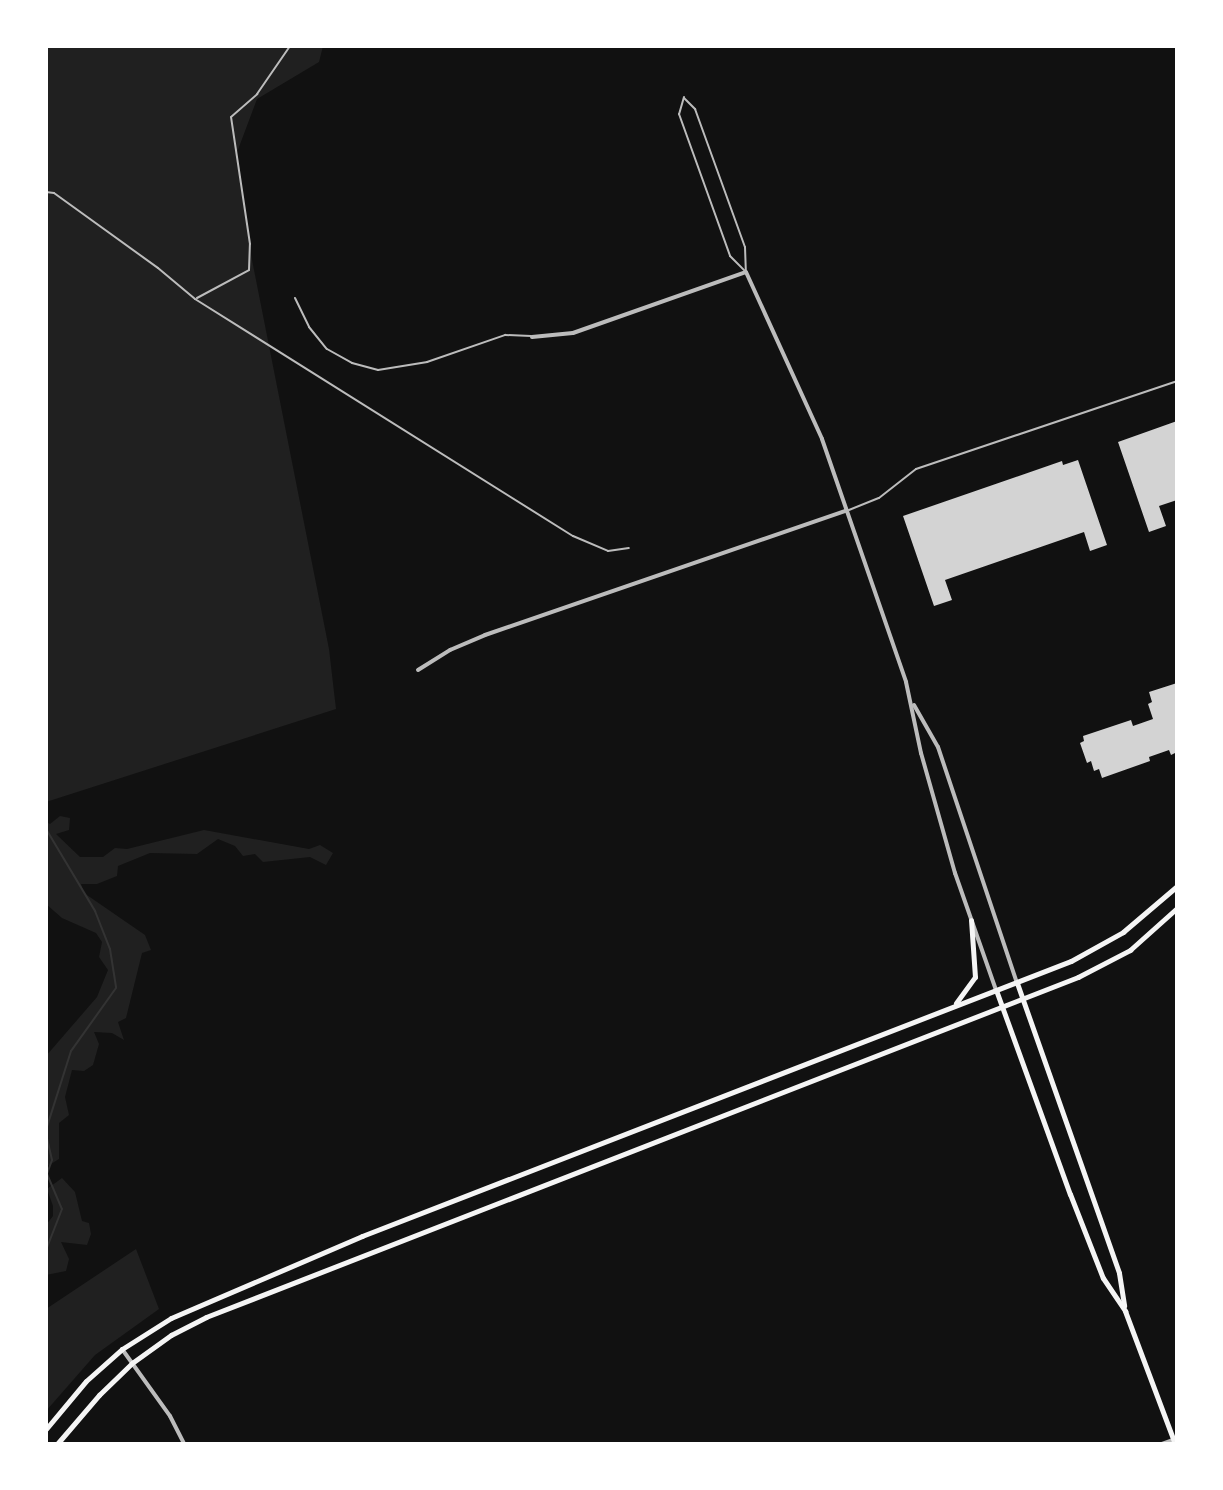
<!DOCTYPE html>
<style>
body{margin:0}
#map{position:relative;width:1223px;height:1490px;overflow:hidden;background:#111;font-family:Georgia,serif}
div>[style]{position:absolute}
.green>*{inset:0;background:#202020}
.stream>*{height:2px;margin:-1px;padding:0 1px;transform-origin:1px;border-radius:1px;background:#333}
.building>*{inset:0;background:#d3d3d3}
.service>*{height:2px;margin:-1px;padding:0 1px;transform-origin:1px;border-radius:1px;background:#bcbcbc}
.minor>*{height:4px;margin:-2px;padding:0 2px;transform-origin:2px;border-radius:2px;background:#bcbcbc}
.secondary>*{height:5px;margin:-2.5px;padding:0 2.5px;transform-origin:2.5px;border-radius:2.5px;background:#f5f5f5}
span{translate:-50% -50%;white-space:nowrap;text-align:center;line-height:1.15;-webkit-text-stroke:6px #fff;paint-order:stroke}
.frame{position:absolute;inset:0;border:48px solid #fff;pointer-events:none}
</style>
<div id="map">
<div class="green">
<div style="clip-path:polygon(46px 46px,323px 46px,319px 62px,257px 99px,236px 155px,252px 260px,329px 649px,336px 709px,46px 802px)"></div>
<div style="clip-path:polygon(60px 816px,70px 818px,69px 830px,56px 834px,80px 857px,103px 857px,115px 848px,127px 849px,204px 830px,309px 849px,320px 845px,333px 853px,326px 865px,310px 857px,263px 862px,255px 854px,243px 856px,235px 846px,218px 839px,197px 854px,150px 853px,118px 866px,117px 876px,97px 884px,81px 884px,84px 893px,145px 935px,151px 950px,142px 953px,126px 1018px,118px 1022px,124px 1040px,112px 1033px,94px 1032px,99px 1044px,93px 1065px,84px 1071px,72px 1070px,65px 1097px,69px 1115px,59px 1123px,59px 1159px,46px 1167px,46px 1056px,97px 997px,108px 970px,99px 957px,102px 942px,96px 933px,62px 918px,46px 904px,46px 822px,50px 824px)"></div>
<div style="clip-path:polygon(62px 1178px,75px 1192px,82px 1221px,89px 1223px,91px 1234px,87px 1245px,61px 1242px,69px 1259px,66px 1271px,46px 1275px,46px 1225px,53px 1216px,53px 1206px,47px 1189px)"></div>
<div style="clip-path:polygon(136px 1249px,159px 1309px,95px 1355px,46px 1411px,46px 1309px)"></div>
</div>
<div class="stream">
<div style="left:46px;top:829px;width:96px;rotate:59.1deg"></div>
<div style="left:95px;top:911px;width:41px;rotate:68.5deg"></div>
<div style="left:110px;top:949px;width:39px;rotate:81deg"></div>
<div style="left:116px;top:988px;width:77px;rotate:125.5deg"></div>
<div style="left:71px;top:1051px;width:83px;rotate:107.6deg"></div>
<div style="left:46px;top:1134px;width:27px;rotate:77deg"></div>
<div style="left:52px;top:1160px;width:15px;rotate:110deg"></div>
<div style="left:47px;top:1174px;width:38px;rotate:67deg"></div>
<div style="left:62px;top:1209px;width:44px;rotate:111.3deg"></div>
</div>
<div class="building">
<div style="clip-path:polygon(1177px 421px,1177px 500px,1159px 506px,1166px 526px,1149px 532px,1118px 442px)"></div>
<div style="clip-path:polygon(1078px 460px,1107px 545px,1090px 551px,1084px 532px,945px 580px,952px 600px,934px 606px,903px 516px,1062px 461px,1063px 465px)"></div>
<div style="clip-path:polygon(1177px 683px,1177px 752px,1171px 755px,1169px 750px,1149px 757px,1150px 761px,1102px 778px,1099px 769px,1094px 771px,1091px 761px,1087px 763px,1080px 743px,1084px 741px,1083px 736px,1131px 720px,1133px 726px,1153px 719px,1148px 704px,1152px 702px,1149px 692px)"></div>
</div>
<div class="service">
<div style="left:684px;top:97px;width:18px;rotate:106deg"></div>
<div style="left:679px;top:114px;width:151px;rotate:70.2deg"></div>
<div style="left:730px;top:256px;width:21px;rotate:45deg"></div>
<div style="left:684px;top:98px;width:16px;rotate:45deg"></div>
<div style="left:695px;top:109px;width:147px;rotate:70.1deg"></div>
<div style="left:745px;top:247px;width:23px;rotate:88deg"></div>
<div style="left:46px;top:192px;width:8px;rotate:7deg"></div>
<div style="left:54px;top:193px;width:128px;rotate:35.8deg"></div>
<div style="left:158px;top:268px;width:48px;rotate:40deg"></div>
<div style="left:195px;top:299px;width:446px;rotate:32.1deg"></div>
<div style="left:573px;top:536px;width:38px;rotate:23deg"></div>
<div style="left:608px;top:551px;width:21px;rotate:-8deg"></div>
<div style="left:197px;top:298px;width:59px;rotate:-28.3deg"></div>
<div style="left:249px;top:270px;width:26px;rotate:-88deg"></div>
<div style="left:250px;top:244px;width:128px;rotate:-98.5deg"></div>
<div style="left:231px;top:117px;width:35px;rotate:-41deg"></div>
<div style="left:257px;top:94px;width:58px;rotate:-55.5deg"></div>
<div style="left:295px;top:298px;width:32px;rotate:64deg"></div>
<div style="left:309px;top:327px;width:28px;rotate:51deg"></div>
<div style="left:327px;top:349px;width:29px;rotate:29deg"></div>
<div style="left:352px;top:363px;width:27px;rotate:15deg"></div>
<div style="left:378px;top:370px;width:50px;rotate:-9.3deg"></div>
<div style="left:427px;top:362px;width:83px;rotate:-19.1deg"></div>
<div style="left:505px;top:335px;width:26px;rotate:2deg"></div>
<div style="left:849px;top:510px;width:32px;rotate:-22deg"></div>
<div style="left:879px;top:498px;width:47px;rotate:-38.1deg"></div>
<div style="left:916px;top:469px;width:275px;rotate:-18.6deg"></div>
</div>
<div class="minor">
<div style="left:532px;top:337px;width:41px;rotate:-5.6deg"></div>
<div style="left:573px;top:333px;width:183px;rotate:-19.4deg"></div>
<div style="left:746px;top:272px;width:183px;rotate:65.5deg"></div>
<div style="left:822px;top:439px;width:257px;rotate:70.9deg"></div>
<div style="left:906px;top:682px;width:73px;rotate:78.1deg"></div>
<div style="left:921px;top:753px;width:125px;rotate:74.2deg"></div>
<div style="left:955px;top:873px;width:124px;rotate:70.7deg"></div>
<div style="left:418px;top:670px;width:38px;rotate:-32deg"></div>
<div style="left:450px;top:650px;width:38px;rotate:-23deg"></div>
<div style="left:485px;top:635px;width:382px;rotate:-19deg"></div>
<div style="left:914px;top:705px;width:48px;rotate:60.3deg"></div>
<div style="left:938px;top:747px;width:249px;rotate:71.5deg"></div>
<div style="left:122px;top:1349px;width:82px;rotate:54.4deg"></div>
<div style="left:170px;top:1416px;width:31px;rotate:63deg"></div>
<div style="left:1162px;top:1444px;width:12px;rotate:-20deg"></div>
</div>
<div class="secondary">
<div style="left:1017px;top:983px;width:307px;rotate:70.6deg"></div>
<div style="left:1119px;top:1273px;width:33px;rotate:81deg"></div>
<div style="left:996px;top:990px;width:217px;rotate:70.1deg"></div>
<div style="left:1070px;top:1194px;width:90px;rotate:68.6deg"></div>
<div style="left:1103px;top:1278px;width:40px;rotate:56deg"></div>
<div style="left:1125px;top:1311px;width:142px;rotate:69.4deg"></div>
<div style="left:956px;top:1003px;width:32px;rotate:-54deg"></div>
<div style="left:975px;top:977px;width:57px;rotate:-94deg"></div>
<div style="left:46px;top:1429px;width:62px;rotate:-50.2deg"></div>
<div style="left:86px;top:1381px;width:48px;rotate:-41.6deg"></div>
<div style="left:122px;top:1349px;width:58px;rotate:-32.3deg"></div>
<div style="left:171px;top:1318px;width:208px;rotate:-23.2deg"></div>
<div style="left:362px;top:1236px;width:760px;rotate:-21.2deg"></div>
<div style="left:1071px;top:961px;width:60px;rotate:-29.1deg"></div>
<div style="left:1123px;top:932px;width:71px;rotate:-40.4deg"></div>
<div style="left:57px;top:1444px;width:65px;rotate:-49.4deg"></div>
<div style="left:99px;top:1395px;width:46px;rotate:-44.1deg"></div>
<div style="left:132px;top:1363px;width:48px;rotate:-35.7deg"></div>
<div style="left:171px;top:1335px;width:39px;rotate:-27deg"></div>
<div style="left:206px;top:1317px;width:936px;rotate:-21.3deg"></div>
<div style="left:1078px;top:977px;width:59px;rotate:-27.4deg"></div>
<div style="left:1130px;top:950px;width:63px;rotate:-41.8deg"></div>
</div>
<div class="frame"></div>
</div>
